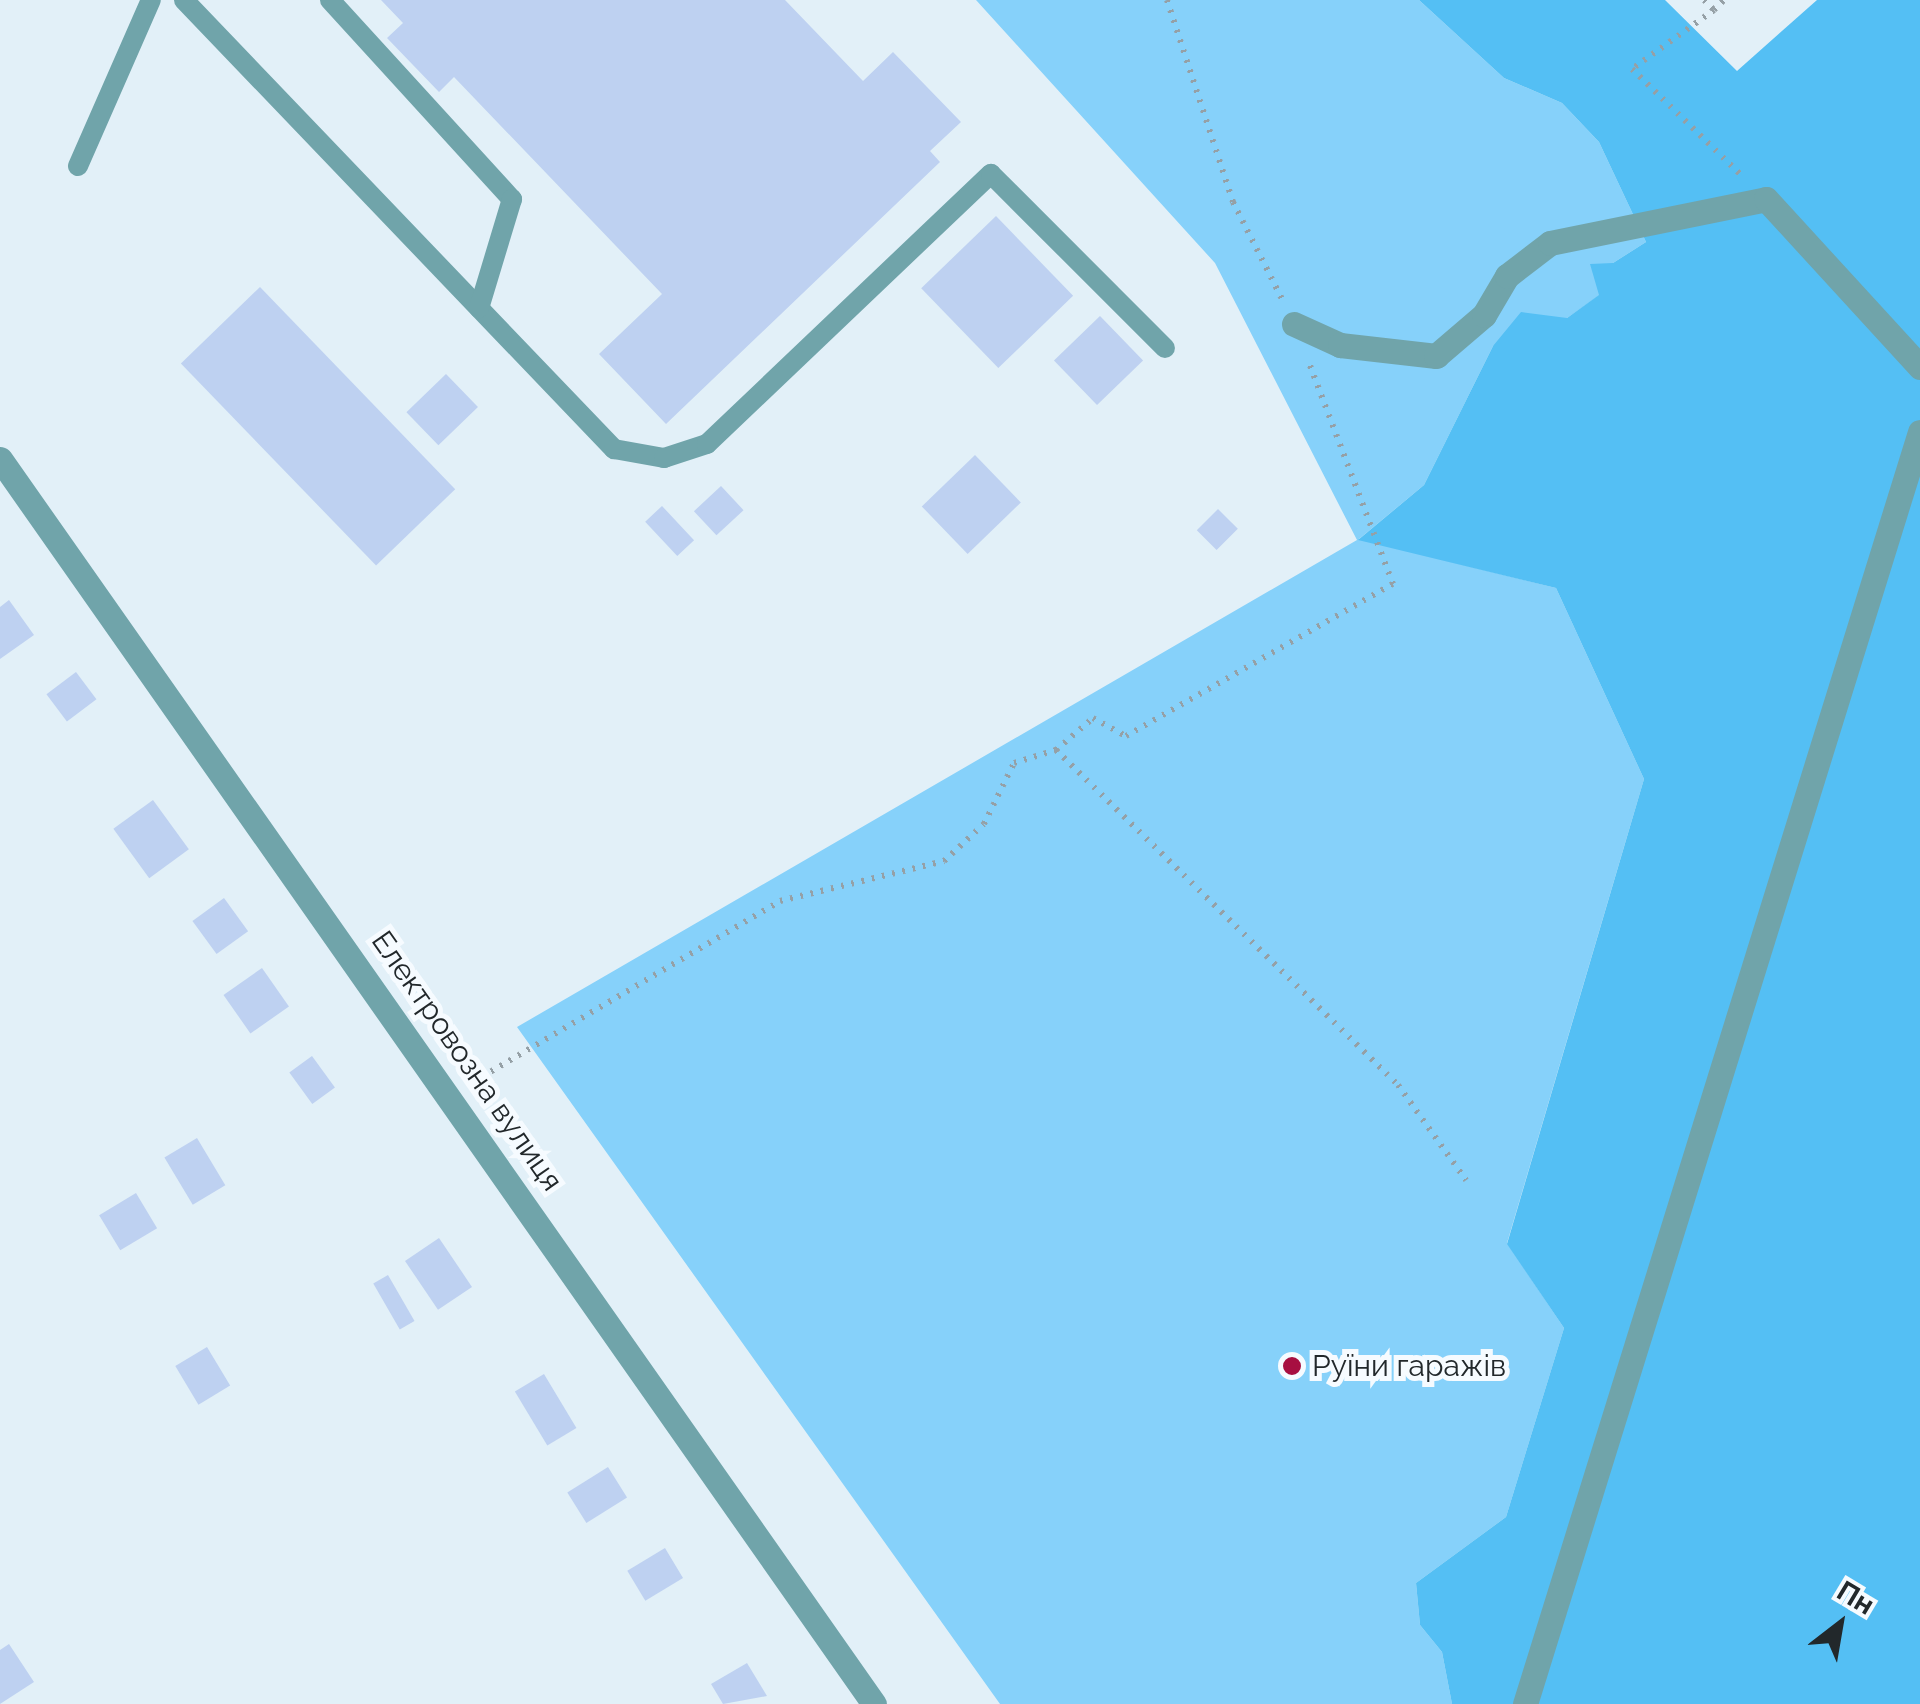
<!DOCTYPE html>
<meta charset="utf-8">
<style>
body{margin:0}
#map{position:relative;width:1920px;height:1704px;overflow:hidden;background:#e2f0f8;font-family:Raleway,sans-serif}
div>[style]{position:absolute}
.green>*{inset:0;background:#86d1fa}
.forest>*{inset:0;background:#54bff4}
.building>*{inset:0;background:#bed1f1;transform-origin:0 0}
.path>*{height:6px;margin-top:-3px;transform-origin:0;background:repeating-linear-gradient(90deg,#95a0a6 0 2.5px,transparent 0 10.5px)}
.lane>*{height:20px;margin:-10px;padding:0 10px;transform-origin:10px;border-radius:10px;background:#70a4aa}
.street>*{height:25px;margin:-12.5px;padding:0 12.5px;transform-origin:12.5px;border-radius:12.5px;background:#70a4aa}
.dots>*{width:28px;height:28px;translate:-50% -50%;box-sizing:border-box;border:5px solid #f6fbff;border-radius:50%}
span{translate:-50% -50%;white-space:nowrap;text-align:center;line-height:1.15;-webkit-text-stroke:10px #f6fbff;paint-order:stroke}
.street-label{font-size:30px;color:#22282b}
.poi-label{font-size:30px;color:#22282b}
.left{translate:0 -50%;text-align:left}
.north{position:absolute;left:1790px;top:1574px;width:100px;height:100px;-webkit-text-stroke:8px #f6fbff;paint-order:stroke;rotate:31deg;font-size:28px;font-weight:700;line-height:40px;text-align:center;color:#22282b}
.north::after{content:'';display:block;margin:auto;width:35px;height:45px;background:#22282b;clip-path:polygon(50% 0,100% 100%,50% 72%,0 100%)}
</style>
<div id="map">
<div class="green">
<div style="clip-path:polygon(976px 0,1419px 0,1504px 78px,1562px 103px,1599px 142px,1646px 242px,1613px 263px,1600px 295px,1567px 318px,1493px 346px,1424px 485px,1359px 539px,1556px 588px,1644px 779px,1507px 1243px,1564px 1328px,1506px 1517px,1416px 1583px,1420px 1625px,1442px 1652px,1452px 1704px,1000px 1704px,517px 1027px,1357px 540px,1215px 263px)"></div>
</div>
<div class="forest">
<div style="clip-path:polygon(1419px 0,1665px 0,1737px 71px,1817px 0,1920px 0,1920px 1704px,1452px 1704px,1442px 1652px,1420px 1625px,1416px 1583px,1506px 1517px,1564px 1328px,1507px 1244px,1644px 779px,1556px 588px,1358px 540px,1424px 485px,1493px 346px,1521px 312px,1567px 318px,1599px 295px,1590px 264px,1613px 263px,1646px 242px,1599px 142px,1562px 103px,1504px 78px)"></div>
</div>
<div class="building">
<div style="clip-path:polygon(381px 0,785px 0,863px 81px,893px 52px,961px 122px,930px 151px,940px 162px,666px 424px,599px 354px,662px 294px,454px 77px,439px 92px,387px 38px,403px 23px)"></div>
<div style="left:996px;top:216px;width:111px;height:104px;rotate:46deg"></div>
<div style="left:260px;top:287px;width:281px;height:110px;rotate:46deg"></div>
<div style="left:1100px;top:316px;width:62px;height:64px;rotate:46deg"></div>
<div style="left:446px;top:374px;width:46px;height:55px;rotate:46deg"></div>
<div style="left:975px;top:455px;width:66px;height:74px;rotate:46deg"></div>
<div style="left:721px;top:486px;width:33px;height:37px;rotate:47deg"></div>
<div style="left:662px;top:506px;width:47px;height:23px;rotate:47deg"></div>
<div style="left:1218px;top:509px;width:28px;height:30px;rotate:45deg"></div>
<div style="clip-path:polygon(9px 600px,34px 635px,0 659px,0 607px)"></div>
<div style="left:76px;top:672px;width:34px;height:37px;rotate:53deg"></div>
<div style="left:153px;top:800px;width:61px;height:49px;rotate:54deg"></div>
<div style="left:224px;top:898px;width:41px;height:39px;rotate:54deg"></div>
<div style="left:262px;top:968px;width:47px;height:47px;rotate:55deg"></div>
<div style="left:312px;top:1056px;width:39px;height:28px;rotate:54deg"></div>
<div style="left:197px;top:1138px;width:55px;height:38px;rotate:59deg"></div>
<div style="left:136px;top:1193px;width:41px;height:43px;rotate:59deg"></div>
<div style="left:439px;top:1238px;width:59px;height:41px;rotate:56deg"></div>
<div style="left:388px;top:1275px;width:53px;height:17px;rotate:60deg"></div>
<div style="left:207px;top:1347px;width:45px;height:37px;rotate:59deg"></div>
<div style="left:544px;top:1374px;width:63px;height:34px;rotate:59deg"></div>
<div style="left:608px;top:1467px;width:36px;height:48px;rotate:58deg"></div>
<div style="left:665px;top:1548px;width:35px;height:44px;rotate:59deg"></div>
<div style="clip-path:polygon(9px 1644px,34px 1682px,0 1704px,0 1650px)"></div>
<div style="clip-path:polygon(747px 1663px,767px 1696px,723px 1704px,711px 1684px)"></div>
</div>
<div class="path">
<div style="left:1167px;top:0;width:213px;rotate:71.9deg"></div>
<div style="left:1233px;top:202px;width:111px;rotate:63.2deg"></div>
<div style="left:1704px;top:0;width:14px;rotate:45deg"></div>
<div style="left:1714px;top:10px;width:14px;rotate:-45deg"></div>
<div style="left:1714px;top:10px;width:101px;rotate:144.3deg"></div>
<div style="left:1632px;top:69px;width:153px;rotate:44.2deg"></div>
<div style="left:1056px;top:750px;width:479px;rotate:44.4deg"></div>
<div style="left:1398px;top:1085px;width:117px;rotate:54.4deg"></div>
<div style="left:473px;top:1082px;width:356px;rotate:-30.5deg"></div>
<div style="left:780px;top:901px;width:169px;rotate:-13.7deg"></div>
<div style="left:944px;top:861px;width:54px;rotate:-42.8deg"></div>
<div style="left:984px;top:824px;width:68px;rotate:-63.8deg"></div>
<div style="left:1014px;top:763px;width:44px;rotate:-17.2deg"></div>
<div style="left:1056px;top:750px;width:49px;rotate:-40.9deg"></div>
<div style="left:1093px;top:718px;width:38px;rotate:29deg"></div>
<div style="left:1126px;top:736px;width:307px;rotate:-29.7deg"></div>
<div style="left:1393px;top:584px;width:236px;rotate:-110.8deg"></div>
</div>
<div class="lane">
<div style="left:184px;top:0;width:622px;rotate:46.24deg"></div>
<div style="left:614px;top:449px;width:51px;rotate:10.2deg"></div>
<div style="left:664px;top:458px;width:45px;rotate:-18deg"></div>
<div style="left:707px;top:444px;width:392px;rotate:-43.6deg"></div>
<div style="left:991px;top:174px;width:246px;rotate:45deg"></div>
<div style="left:330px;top:0;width:270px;rotate:47.6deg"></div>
<div style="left:512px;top:199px;width:114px;rotate:106.8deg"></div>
<div style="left:78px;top:166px;width:181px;rotate:-66.3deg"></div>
</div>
<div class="street">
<div style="left:1294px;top:324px;width:51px;rotate:24.5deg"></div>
<div style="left:1340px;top:345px;width:97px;rotate:6.5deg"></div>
<div style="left:1436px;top:356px;width:63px;rotate:-40.5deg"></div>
<div style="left:1484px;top:315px;width:45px;rotate:-59.5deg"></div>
<div style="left:1507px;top:276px;width:54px;rotate:-37.5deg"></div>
<div style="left:1550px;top:243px;width:220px;rotate:-11.5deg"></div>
<div style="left:1766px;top:199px;width:228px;rotate:47.5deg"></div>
<div style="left:0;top:459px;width:1521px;rotate:54.93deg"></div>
<div style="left:1525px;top:1704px;width:1332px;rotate:-72.75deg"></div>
</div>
<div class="dots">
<div style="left:1292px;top:1366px;background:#a70f41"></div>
</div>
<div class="street-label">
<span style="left:467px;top:1061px;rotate:55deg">Електровозна вулиця</span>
</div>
<div class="poi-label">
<span class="left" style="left:1312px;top:1366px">Руїни гаражів</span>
</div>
<div class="north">Пн</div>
</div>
